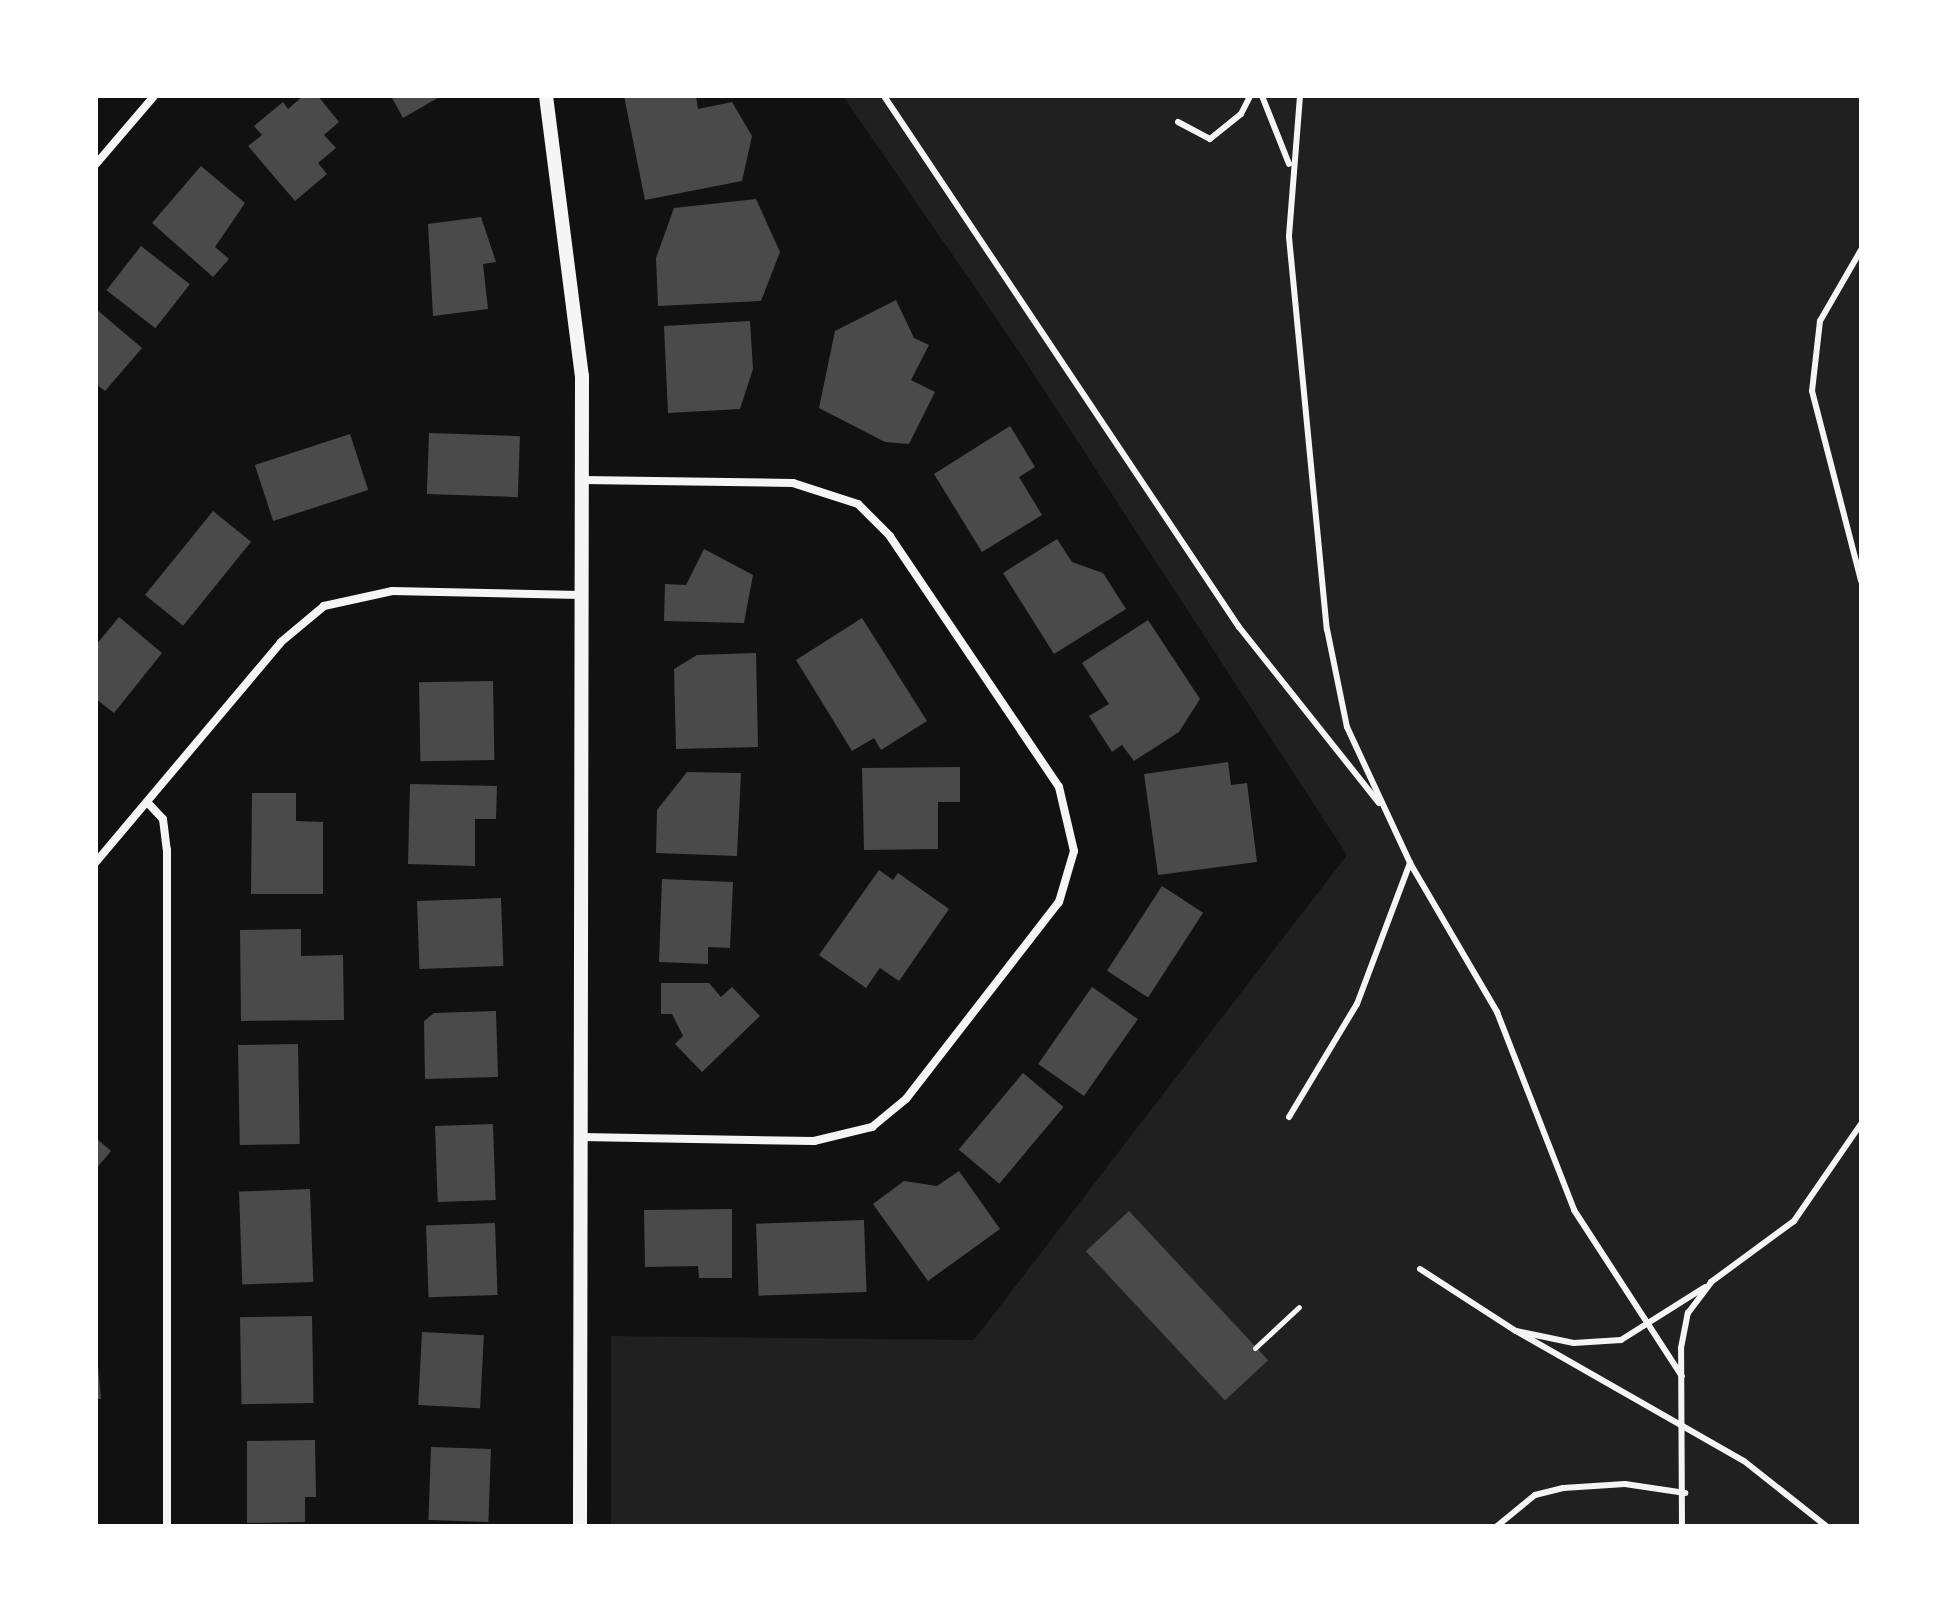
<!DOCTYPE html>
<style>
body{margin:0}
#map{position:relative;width:1957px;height:1622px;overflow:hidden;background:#111;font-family:Karla,sans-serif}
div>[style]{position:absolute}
.green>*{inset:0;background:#202020}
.building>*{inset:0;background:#4a4a4a;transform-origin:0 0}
.path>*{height:5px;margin:-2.5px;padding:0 2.5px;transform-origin:2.5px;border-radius:2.5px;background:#f5f5f5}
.service>*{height:6px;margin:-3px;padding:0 3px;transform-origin:3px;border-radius:3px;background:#f5f5f5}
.minor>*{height:8px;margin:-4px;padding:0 4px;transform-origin:4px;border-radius:4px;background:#f5f5f5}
.tertiary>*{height:14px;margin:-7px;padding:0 7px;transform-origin:7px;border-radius:7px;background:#f5f5f5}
span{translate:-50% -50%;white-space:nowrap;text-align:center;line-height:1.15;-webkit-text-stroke:6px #fff;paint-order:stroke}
.frame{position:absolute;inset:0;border:98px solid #fff;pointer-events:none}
</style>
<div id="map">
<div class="green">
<div style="clip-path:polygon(843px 96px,1861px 96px,1861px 1526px,611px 1526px,611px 1336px,974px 1340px,1347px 855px,1018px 350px)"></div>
</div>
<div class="building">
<div style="clip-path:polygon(303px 96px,318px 96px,339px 122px,324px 135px,336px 148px,318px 163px,327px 174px,295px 201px,248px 146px,262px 135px,254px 126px,283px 102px,288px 109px)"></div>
<div style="clip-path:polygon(391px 96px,441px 96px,403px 118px)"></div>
<div style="clip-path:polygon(624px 96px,696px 96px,698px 109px,732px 102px,752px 136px,742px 181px,645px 200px)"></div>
<div style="clip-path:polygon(201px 166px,245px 203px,215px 247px,229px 259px,213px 277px,152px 223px)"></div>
<div style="clip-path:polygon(756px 199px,780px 252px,761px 301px,658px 306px,656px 258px,674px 208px)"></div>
<div style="clip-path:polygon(481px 217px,496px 262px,483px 264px,488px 309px,433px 316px,428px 224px)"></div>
<div style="left:141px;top:246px;width:62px;height:56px;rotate:38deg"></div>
<div style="clip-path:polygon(896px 300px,914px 338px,929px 345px,911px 380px,935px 392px,909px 444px,885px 442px,819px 408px,835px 331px)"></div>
<div style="clip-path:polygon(96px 309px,142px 348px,105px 391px,96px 384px)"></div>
<div style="clip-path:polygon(750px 321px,753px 369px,740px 409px,668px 413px,664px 326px)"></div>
<div style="clip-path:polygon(1010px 426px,1035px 467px,1019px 477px,1042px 515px,982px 552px,934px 474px)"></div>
<div style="left:429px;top:433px;width:91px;height:61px;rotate:2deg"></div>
<div style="left:350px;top:434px;width:59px;height:100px;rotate:72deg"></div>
<div style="left:213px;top:511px;width:49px;height:108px;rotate:39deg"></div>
<div style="clip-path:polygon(1057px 539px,1072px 562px,1103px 573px,1126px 609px,1054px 654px,1003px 573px)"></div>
<div style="clip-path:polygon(704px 549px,753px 575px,744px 623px,664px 621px,665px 584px,686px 585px)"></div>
<div style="clip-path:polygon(119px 617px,162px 653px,114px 713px,96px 699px,96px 645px)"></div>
<div style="clip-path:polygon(862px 618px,927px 721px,881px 750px,874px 738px,852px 751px,796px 660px)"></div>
<div style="clip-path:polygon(1148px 620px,1200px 699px,1179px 732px,1134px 761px,1122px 745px,1112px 752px,1089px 716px,1109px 704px,1082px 663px)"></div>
<div style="clip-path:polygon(756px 653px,758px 747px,676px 749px,674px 669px,697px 655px)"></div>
<div style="left:493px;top:681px;width:79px;height:74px;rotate:89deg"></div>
<div style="clip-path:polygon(1228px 762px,1231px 785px,1247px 783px,1257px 862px,1158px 875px,1144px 774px)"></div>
<div style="clip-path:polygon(960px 767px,960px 802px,938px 802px,938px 849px,864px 850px,862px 768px)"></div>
<div style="clip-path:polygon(687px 772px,741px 773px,737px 856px,656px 853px,657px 810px)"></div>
<div style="clip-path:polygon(410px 784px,497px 786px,496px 819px,475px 819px,475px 866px,408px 864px)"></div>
<div style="clip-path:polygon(252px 793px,296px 793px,296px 821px,323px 822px,323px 894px,251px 894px)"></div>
<div style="clip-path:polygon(879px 870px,893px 880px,898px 873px,949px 909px,899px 981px,880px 968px,866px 988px,819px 955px)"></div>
<div style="clip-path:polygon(662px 879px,733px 882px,730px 948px,708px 947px,708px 964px,659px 962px)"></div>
<div style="left:1162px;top:886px;width:49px;height:101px;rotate:33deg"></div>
<div style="left:501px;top:898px;width:68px;height:84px;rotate:88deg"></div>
<div style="clip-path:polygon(301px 929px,301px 956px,343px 955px,344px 1020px,241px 1021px,240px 930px)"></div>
<div style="clip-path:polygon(661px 983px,709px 983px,721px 997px,732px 987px,760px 1016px,702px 1072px,675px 1044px,683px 1036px,672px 1014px,661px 1014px)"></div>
<div style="left:1092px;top:987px;width:56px;height:94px;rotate:35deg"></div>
<div style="clip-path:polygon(496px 1011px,498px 1077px,425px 1079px,424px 1021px,434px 1013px)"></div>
<div style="left:298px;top:1044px;width:100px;height:60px;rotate:89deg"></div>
<div style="left:1023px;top:1073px;width:53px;height:100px;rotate:40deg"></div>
<div style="left:493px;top:1124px;width:76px;height:58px;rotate:88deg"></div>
<div style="clip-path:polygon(96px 1138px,111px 1151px,96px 1169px)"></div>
<div style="clip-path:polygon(959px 1171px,1000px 1229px,928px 1281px,873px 1204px,904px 1181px,937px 1186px)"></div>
<div style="left:310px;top:1189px;width:93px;height:71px;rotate:88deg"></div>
<div style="clip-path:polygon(732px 1209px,732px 1278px,699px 1278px,698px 1266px,645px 1267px,644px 1210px)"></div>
<div style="left:1129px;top:1211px;width:204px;height:59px;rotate:47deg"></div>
<div style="left:864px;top:1220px;width:72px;height:108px;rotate:88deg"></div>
<div style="left:495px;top:1223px;width:72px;height:69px;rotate:88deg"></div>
<div style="left:312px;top:1316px;width:87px;height:72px;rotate:89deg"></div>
<div style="left:422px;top:1332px;width:62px;height:73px;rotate:3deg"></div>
<div style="clip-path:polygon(96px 1365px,98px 1365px,101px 1399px,96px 1399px)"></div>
<div style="clip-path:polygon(315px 1440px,316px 1497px,305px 1497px,305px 1522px,247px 1523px,247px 1441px)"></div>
<div style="left:431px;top:1447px;width:60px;height:73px;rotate:2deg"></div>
</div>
<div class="path">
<div style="left:1255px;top:1348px;width:60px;rotate:-43deg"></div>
</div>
<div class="service">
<div style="left:884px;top:96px;width:639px;rotate:56.24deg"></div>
<div style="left:1239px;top:627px;width:225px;rotate:51.5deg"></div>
<div style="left:1262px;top:96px;width:73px;rotate:68.3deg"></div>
<div style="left:1300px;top:96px;width:141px;rotate:94.5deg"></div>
<div style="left:1289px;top:237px;width:394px;rotate:84.5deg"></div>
<div style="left:1327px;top:629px;width:100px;rotate:78.5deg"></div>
<div style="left:1347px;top:727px;width:150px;rotate:65.1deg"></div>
<div style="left:1410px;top:863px;width:173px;rotate:59.7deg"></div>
<div style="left:1497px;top:1012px;width:212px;rotate:68.7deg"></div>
<div style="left:1574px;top:1210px;width:198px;rotate:57deg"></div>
<div style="left:1178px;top:122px;width:36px;rotate:28deg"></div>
<div style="left:1210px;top:139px;width:40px;rotate:-39deg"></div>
<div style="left:1241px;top:114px;width:20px;rotate:-63deg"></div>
<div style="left:1861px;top:250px;width:82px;rotate:120deg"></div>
<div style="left:1820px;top:321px;width:70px;rotate:96.5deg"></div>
<div style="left:1812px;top:391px;width:196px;rotate:75.5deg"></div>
<div style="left:1289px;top:1117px;width:132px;rotate:-59deg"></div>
<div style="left:1357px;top:1004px;width:151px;rotate:-69.4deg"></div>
<div style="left:1420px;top:1269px;width:114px;rotate:32.9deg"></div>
<div style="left:1516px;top:1331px;width:59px;rotate:11.7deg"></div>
<div style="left:1574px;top:1343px;width:47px;rotate:-3.7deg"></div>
<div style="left:1621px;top:1340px;width:99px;rotate:-32.2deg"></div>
<div style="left:1516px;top:1331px;width:262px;rotate:29.7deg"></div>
<div style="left:1744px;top:1461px;width:105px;rotate:38.4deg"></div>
<div style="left:1497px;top:1526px;width:49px;rotate:-39.2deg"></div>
<div style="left:1535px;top:1495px;width:29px;rotate:-14deg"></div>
<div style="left:1563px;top:1488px;width:62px;rotate:-3.7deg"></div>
<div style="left:1625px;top:1484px;width:61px;rotate:8.5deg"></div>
<div style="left:1682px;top:1526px;width:178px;rotate:-90.3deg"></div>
<div style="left:1681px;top:1348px;width:36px;rotate:-79deg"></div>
<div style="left:1688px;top:1313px;width:39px;rotate:-53deg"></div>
<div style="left:1711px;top:1282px;width:103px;rotate:-36.3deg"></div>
<div style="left:1794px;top:1221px;width:118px;rotate:-55.4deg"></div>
</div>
<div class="minor">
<div style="left:96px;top:164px;width:89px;rotate:-49.5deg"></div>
<div style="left:147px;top:802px;width:23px;rotate:47deg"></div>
<div style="left:163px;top:819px;width:31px;rotate:83deg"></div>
<div style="left:167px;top:850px;width:676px;rotate:90deg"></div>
<div style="left:96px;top:862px;width:287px;rotate:-49.9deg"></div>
<div style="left:281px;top:642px;width:56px;rotate:-39.9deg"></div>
<div style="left:324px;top:606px;width:70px;rotate:-12.4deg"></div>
<div style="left:392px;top:591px;width:189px;rotate:1.2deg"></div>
<div style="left:581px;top:1137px;width:233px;rotate:1deg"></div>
<div style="left:814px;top:1141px;width:60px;rotate:-13.6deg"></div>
<div style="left:872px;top:1127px;width:44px;rotate:-39.5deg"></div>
<div style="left:906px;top:1099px;width:249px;rotate:-52.2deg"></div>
<div style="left:1059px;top:902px;width:53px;rotate:-73.6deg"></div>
<div style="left:1074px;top:851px;width:66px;rotate:-103.2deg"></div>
<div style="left:1059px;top:787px;width:303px;rotate:-124deg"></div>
<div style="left:890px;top:536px;width:45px;rotate:-135deg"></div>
<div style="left:858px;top:504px;width:68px;rotate:-162.1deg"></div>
<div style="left:793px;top:483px;width:211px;rotate:-179.2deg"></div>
</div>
<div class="tertiary">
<div style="left:546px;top:96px;width:282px;rotate:82.7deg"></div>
<div style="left:582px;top:376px;width:1150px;rotate:90.1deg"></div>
</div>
<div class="frame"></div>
</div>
